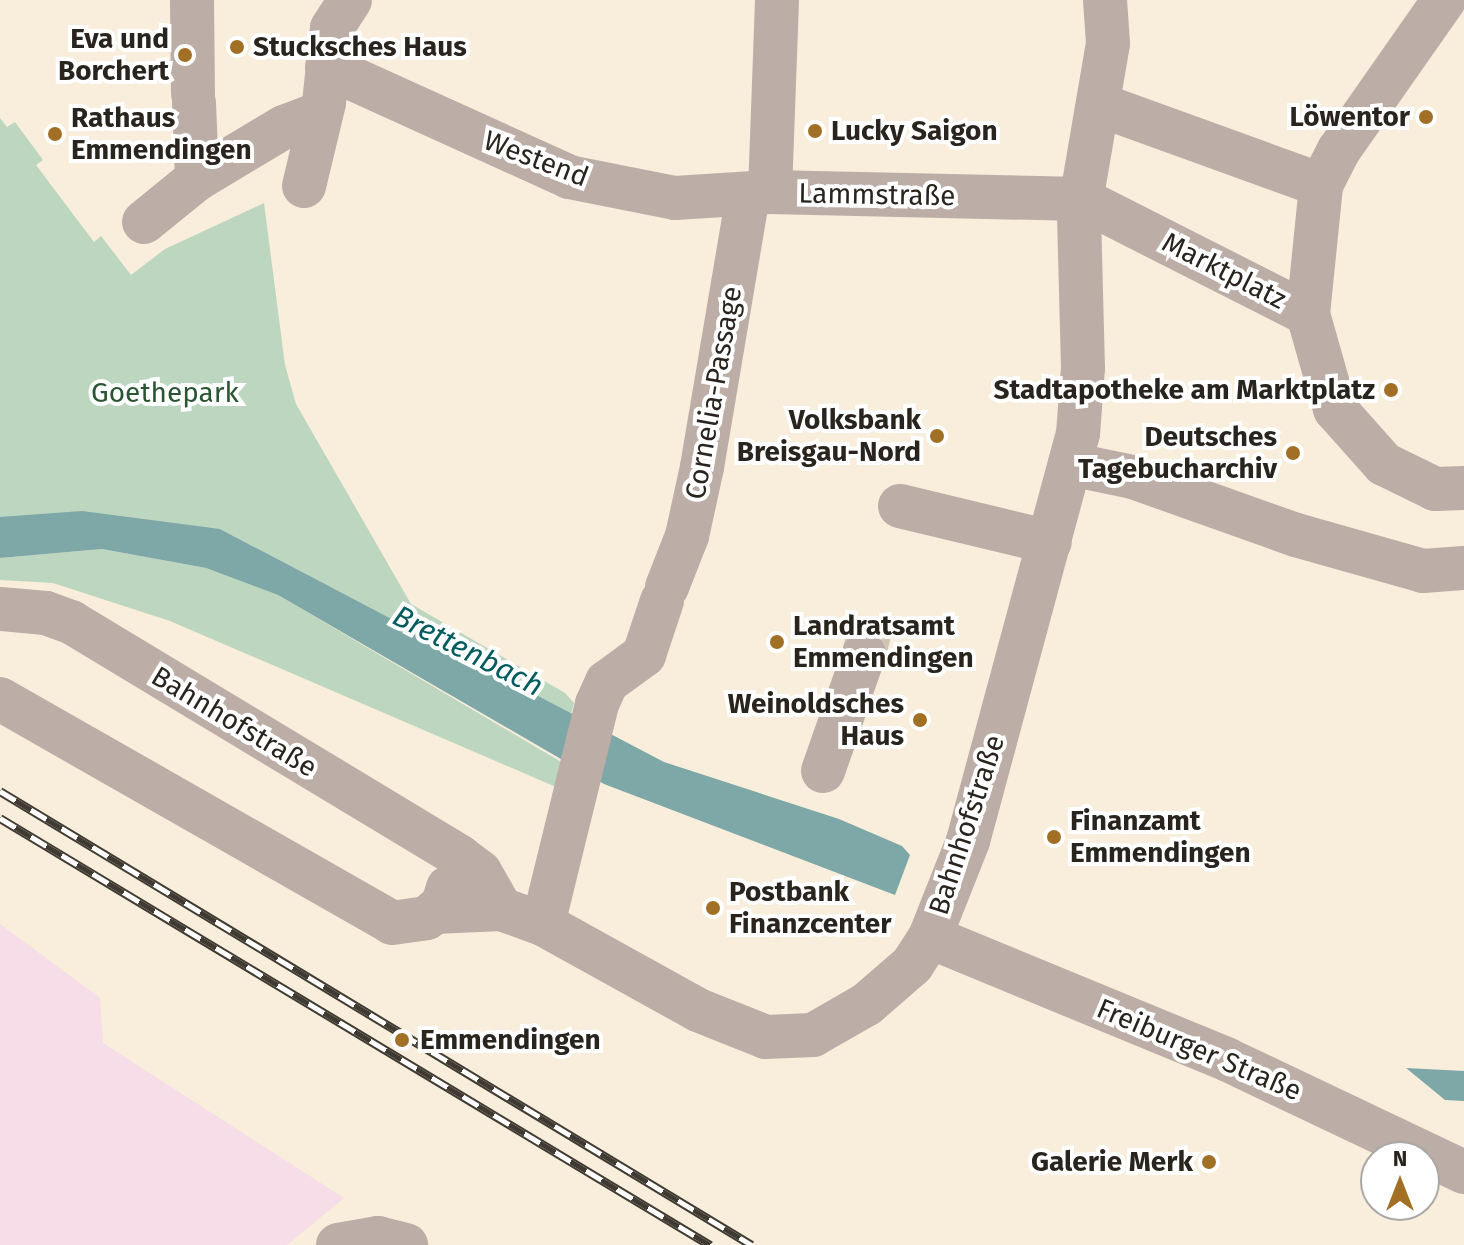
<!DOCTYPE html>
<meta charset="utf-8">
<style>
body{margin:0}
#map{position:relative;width:1464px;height:1245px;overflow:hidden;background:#f8eedb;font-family:"Fira Sans",sans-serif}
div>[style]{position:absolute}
.commercial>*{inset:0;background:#f6dde7}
.green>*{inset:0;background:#bcd6bf}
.water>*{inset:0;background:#7ea7a7}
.minor-tunnel>*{height:44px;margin-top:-22px;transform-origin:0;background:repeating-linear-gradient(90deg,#cfc6b5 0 44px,transparent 0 66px)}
.minor>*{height:44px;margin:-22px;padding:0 22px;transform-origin:22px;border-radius:22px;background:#bcada7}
.rail>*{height:9px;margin-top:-4.5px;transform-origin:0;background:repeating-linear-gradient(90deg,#fff 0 18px,#3f3b33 0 36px);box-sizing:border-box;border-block:2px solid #3f3b33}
.dots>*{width:22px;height:22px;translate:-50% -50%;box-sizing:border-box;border:4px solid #fff;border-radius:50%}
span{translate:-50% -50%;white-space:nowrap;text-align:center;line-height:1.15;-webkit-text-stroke:8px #fff;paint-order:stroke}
.poi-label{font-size:28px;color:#29251e;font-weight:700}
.right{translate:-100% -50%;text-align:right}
.left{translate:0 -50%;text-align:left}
.street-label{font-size:28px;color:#29251e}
.park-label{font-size:28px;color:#2a5432}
.water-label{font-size:30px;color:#005c5e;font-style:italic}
.north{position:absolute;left:1360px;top:1141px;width:80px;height:80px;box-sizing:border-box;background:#fff;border:2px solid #a9a8a5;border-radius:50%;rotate:0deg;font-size:22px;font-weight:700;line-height:32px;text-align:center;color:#29251e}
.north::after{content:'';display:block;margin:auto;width:28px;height:36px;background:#a17025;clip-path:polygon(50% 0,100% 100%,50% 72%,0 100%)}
</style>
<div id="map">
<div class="commercial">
<div style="clip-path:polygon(0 924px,100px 998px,103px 1043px,344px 1198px,287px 1245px,0 1245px)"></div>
</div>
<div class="green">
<div style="clip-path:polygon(0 118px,7px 127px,15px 122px,43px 160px,36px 165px,94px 242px,101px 236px,131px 275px,165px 249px,264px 203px,285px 365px,296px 404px,411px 604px,565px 693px,574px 703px,571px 714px,220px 529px,0 517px)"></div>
<div style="clip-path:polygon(102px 549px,206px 568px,278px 595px,563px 763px,556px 787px,170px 621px,53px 583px,0 580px,0 558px)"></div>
</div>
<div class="water">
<div style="clip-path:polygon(82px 511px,220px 529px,664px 762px,839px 819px,902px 846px,910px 855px,895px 895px,604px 784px,278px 595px,206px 568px,102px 549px,0 558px,0 517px)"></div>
<div style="clip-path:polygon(1406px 1068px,1464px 1071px,1464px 1101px,1445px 1100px)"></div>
</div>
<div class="minor-tunnel">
<div style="left:864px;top:654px;width:34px;rotate:-76deg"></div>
</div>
<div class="minor">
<div style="left:192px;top:0;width:93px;rotate:89.4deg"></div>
<div style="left:327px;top:67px;width:266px;rotate:24.4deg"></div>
<div style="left:569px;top:177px;width:108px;rotate:11.2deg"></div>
<div style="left:675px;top:198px;width:95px;rotate:-3.6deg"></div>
<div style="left:770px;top:192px;width:311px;rotate:1.3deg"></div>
<div style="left:1081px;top:199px;width:254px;rotate:26.9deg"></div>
<div style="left:1308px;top:314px;width:99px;rotate:74.1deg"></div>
<div style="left:1335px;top:409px;width:74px;rotate:48.3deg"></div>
<div style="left:1384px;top:464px;width:57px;rotate:26.1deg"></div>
<div style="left:1435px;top:489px;width:29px;rotate:-2deg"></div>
<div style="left:194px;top:103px;width:76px;rotate:87.7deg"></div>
<div style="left:1100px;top:105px;width:235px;rotate:19.9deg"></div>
<div style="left:304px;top:186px;width:85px;rotate:-76.5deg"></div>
<div style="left:324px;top:103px;width:75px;rotate:-83.9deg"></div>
<div style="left:332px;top:28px;width:33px;rotate:-57deg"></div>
<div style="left:770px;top:192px;width:192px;rotate:-87.9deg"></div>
<div style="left:144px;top:222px;width:68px;rotate:-39.1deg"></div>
<div style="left:197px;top:179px;width:101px;rotate:-30.9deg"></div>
<div style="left:284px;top:127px;width:40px;rotate:-21deg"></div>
<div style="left:1308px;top:314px;width:130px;rotate:-84.2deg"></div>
<div style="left:1321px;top:185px;width:39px;rotate:-63deg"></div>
<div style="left:1339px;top:150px;width:183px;rotate:-55deg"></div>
<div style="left:1070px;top:464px;width:64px;rotate:11.7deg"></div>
<div style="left:1133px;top:477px;width:173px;rotate:19.6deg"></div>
<div style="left:1296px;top:535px;width:132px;rotate:15.8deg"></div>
<div style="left:1423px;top:571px;width:41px;rotate:-4.2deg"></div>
<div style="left:900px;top:506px;width:154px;rotate:13.5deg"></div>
<div style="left:667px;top:587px;width:55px;rotate:-68.6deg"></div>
<div style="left:687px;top:536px;width:71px;rotate:-77.7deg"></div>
<div style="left:702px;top:467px;width:276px;rotate:-80.4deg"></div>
<div style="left:0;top:609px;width:46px;rotate:5deg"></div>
<div style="left:46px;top:613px;width:27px;rotate:20deg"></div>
<div style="left:71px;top:622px;width:454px;rotate:31.1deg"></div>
<div style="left:460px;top:857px;width:25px;rotate:37deg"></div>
<div style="left:480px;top:872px;width:43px;rotate:60.4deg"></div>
<div style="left:0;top:699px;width:451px;rotate:29.7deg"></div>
<div style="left:392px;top:923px;width:35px;rotate:-8deg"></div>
<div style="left:427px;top:918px;width:21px;rotate:-41deg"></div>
<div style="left:443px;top:904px;width:17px;rotate:-73deg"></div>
<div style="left:823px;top:771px;width:124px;rotate:-70.7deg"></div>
<div style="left:435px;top:912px;width:66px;rotate:-2.6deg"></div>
<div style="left:501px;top:909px;width:45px;rotate:19.7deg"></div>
<div style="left:543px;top:924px;width:177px;rotate:29deg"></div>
<div style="left:698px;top:1010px;width:73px;rotate:21.7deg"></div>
<div style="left:766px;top:1037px;width:47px;rotate:-2.4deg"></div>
<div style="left:813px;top:1035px;width:62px;rotate:-29.9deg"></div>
<div style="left:867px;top:1004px;width:60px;rotate:-40.9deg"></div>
<div style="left:912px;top:965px;width:33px;rotate:-57deg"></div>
<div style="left:930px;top:937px;width:103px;rotate:-68.4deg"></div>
<div style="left:968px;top:841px;width:422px;rotate:-74.9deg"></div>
<div style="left:1078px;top:434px;width:66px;rotate:-85.7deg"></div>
<div style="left:1083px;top:368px;width:155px;rotate:-91.5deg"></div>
<div style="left:1079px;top:213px;width:172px;rotate:-80.3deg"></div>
<div style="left:1108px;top:43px;width:43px;rotate:-94deg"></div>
<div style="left:543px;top:924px;width:227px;rotate:-76.2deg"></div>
<div style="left:597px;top:704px;width:24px;rotate:-66deg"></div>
<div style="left:607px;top:682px;width:46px;rotate:-36.1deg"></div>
<div style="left:644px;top:655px;width:57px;rotate:-71.6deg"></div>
<div style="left:930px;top:937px;width:322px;rotate:22.4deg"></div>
<div style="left:1228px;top:1060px;width:261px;rotate:25.4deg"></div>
<div style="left:338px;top:1245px;width:41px;rotate:-9.9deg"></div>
<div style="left:378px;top:1238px;width:29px;rotate:14deg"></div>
</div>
<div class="rail">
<div style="left:0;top:791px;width:878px;rotate:31.12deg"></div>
<div style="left:0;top:818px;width:829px;rotate:31.02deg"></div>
</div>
<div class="dots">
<div style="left:237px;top:47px;background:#a17025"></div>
<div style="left:185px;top:55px;background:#a17025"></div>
<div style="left:1426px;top:117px;background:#a17025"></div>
<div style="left:815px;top:131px;background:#a17025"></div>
<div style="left:55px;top:134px;background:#a17025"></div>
<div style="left:1391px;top:390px;background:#a17025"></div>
<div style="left:937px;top:436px;background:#a17025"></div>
<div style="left:1293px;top:453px;background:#a17025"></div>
<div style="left:777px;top:642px;background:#a17025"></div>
<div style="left:920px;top:720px;background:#a17025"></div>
<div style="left:1054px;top:837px;background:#a17025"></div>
<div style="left:713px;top:908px;background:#a17025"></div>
<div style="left:402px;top:1040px;background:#a17025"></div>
<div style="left:1209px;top:1162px;background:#a17025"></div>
</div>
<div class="poi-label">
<span class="right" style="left:169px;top:55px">Eva und<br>Borchert</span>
<span class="left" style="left:253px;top:47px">Stucksches Haus</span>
<span class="right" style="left:1410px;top:117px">Löwentor</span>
<span class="left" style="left:71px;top:134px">Rathaus<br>Emmendingen</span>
<span class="left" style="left:831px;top:131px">Lucky Saigon</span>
<span class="right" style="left:1375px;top:390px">Stadtapotheke am Marktplatz</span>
<span class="right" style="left:921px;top:436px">Volksbank<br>Breisgau-Nord</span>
<span class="right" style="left:1277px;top:453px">Deutsches<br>Tagebucharchiv</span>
<span class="left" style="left:793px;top:642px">Landratsamt<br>Emmendingen</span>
<span class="right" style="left:904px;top:720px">Weinoldsches<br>Haus</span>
<span class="left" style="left:1070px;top:837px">Finanzamt<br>Emmendingen</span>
<span class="left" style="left:729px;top:908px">Postbank<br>Finanzcenter</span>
<span class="left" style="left:420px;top:1040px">Emmendingen</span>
<span class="right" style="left:1193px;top:1162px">Galerie Merk</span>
</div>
<div class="street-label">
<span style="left:536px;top:159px;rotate:21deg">Westend</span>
<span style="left:877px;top:195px;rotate:1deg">Lammstraße</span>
<span style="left:1224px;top:271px;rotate:27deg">Marktplatz</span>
<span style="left:714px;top:393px;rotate:-80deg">Cornelia-Passage</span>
<span style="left:234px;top:722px;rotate:31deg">Bahnhofstraße</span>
<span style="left:967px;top:825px;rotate:-72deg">Bahnhofstraße</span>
<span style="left:1199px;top:1050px;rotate:23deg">Freiburger Straße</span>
</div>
<div class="park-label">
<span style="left:165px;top:393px">Goethepark</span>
</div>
<div class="water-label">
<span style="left:468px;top:651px;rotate:27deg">Brettenbach</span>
</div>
<div class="north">N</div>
</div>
